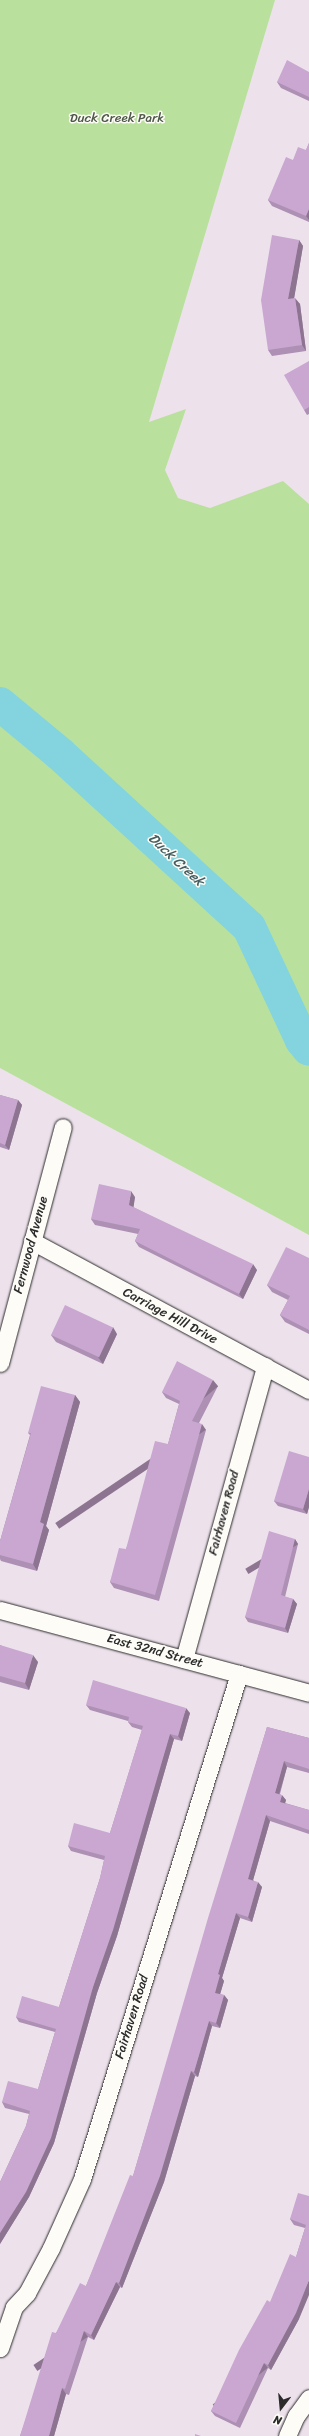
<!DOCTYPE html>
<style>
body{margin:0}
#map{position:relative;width:309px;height:2436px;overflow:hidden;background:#ede2ec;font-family:Sriracha,sans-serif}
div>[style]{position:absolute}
.green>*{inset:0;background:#b9e19d}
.river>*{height:34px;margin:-17px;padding:0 17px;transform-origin:17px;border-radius:17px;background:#83d4de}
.roads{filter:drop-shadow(0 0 1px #2b2b2b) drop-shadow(0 0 1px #2b2b2b)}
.street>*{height:17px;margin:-8.5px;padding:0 8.5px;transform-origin:8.5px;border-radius:8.5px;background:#fdfcf7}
.wall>*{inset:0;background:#ad90b4}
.shaded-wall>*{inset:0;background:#8d7592;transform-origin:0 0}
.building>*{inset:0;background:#c9a7d1;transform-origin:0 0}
span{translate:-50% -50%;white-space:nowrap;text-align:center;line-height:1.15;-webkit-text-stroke:3px #fdfcf7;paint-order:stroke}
.park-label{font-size:13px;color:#4e5848}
.street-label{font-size:13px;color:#2b2b2b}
.water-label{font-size:14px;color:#455e61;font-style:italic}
.north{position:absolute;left:261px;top:2388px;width:40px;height:40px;-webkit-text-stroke:3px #fdfcf7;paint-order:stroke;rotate:196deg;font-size:11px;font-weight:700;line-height:16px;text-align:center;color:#2b2b2b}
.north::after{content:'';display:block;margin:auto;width:14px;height:18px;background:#2b2b2b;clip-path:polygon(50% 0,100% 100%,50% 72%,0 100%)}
</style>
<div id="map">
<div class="green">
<div style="clip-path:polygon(0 0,275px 0,149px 422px,186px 409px,165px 470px,178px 498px,210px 508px,283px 481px,309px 504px,309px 1235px,0 1068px)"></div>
</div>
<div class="river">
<div style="left:0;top:704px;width:78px;rotate:39.8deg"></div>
<div style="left:60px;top:754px;width:256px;rotate:42.5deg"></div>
<div style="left:249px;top:927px;width:125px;rotate:64.9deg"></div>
<div style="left:302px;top:1040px;width:11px;rotate:52deg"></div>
</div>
<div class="roads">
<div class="street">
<div style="left:32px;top:1241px;width:315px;rotate:28.3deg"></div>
<div style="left:0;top:1363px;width:244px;rotate:-75.1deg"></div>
<div style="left:0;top:1610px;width:320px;rotate:15deg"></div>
<div style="left:184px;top:1659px;width:304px;rotate:-74.5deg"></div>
<div style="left:0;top:2348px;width:43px;rotate:-71.1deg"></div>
<div style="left:14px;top:2307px;width:19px;rotate:-47deg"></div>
<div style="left:27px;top:2293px;width:51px;rotate:-61.9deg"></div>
<div style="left:51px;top:2248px;width:76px;rotate:-65.8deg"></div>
<div style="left:82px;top:2179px;width:529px;rotate:-72.73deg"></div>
<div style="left:287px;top:2436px;width:22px;rotate:-66deg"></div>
<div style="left:296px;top:2416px;width:22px;rotate:-54deg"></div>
</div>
</div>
<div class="wall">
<div style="clip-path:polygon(309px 72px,309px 101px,281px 88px,277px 82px)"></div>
<div style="clip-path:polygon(309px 143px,309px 222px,272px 206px,268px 200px,293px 160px,306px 150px)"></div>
<div style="clip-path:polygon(299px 240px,303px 246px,294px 298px,300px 304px,306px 351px,272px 356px,268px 350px)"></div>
<div style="clip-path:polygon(309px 361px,309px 414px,307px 415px,304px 410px)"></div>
<div style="clip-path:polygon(0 1095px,18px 1100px,22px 1105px,9px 1150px,0 1147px)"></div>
<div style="clip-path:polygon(135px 1197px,133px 1207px,257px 1270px,243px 1299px,139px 1247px,135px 1241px,138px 1234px,95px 1225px,91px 1219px)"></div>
<div style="clip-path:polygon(309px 1258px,309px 1334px,285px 1322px,280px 1315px,288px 1300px,272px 1292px,267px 1285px)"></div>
<div style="clip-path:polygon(117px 1334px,103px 1364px,56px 1342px,51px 1335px)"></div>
<div style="clip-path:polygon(218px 1386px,199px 1423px,206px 1430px,159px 1601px,114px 1588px,110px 1582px,126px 1549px,168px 1444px,179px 1404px,166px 1398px,162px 1392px)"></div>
<div style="clip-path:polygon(75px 1395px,80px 1402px,46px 1526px,49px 1530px,37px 1571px,1px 1561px,0 1559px,0 1541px,30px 1435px,28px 1433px)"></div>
<div style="clip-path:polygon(309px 1457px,309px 1507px,307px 1514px,278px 1506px,274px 1501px)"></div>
<div style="clip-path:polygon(295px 1539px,298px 1544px,285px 1597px,293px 1599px,297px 1604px,288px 1633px,248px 1622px,245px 1617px)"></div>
<div style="clip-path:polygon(0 1645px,38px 1662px,29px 1690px,0 1682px)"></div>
<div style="clip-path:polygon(86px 1705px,190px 1713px,182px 1741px,174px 1739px,117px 1936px,97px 1993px,54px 2143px,29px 2197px,0 2244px,0 2182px,26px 2126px,29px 2114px,5px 2108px,2px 2102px,38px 2089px,55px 2032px,19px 2022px,16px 2017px,59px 2007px,100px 1878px,104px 1860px,71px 1851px,68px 1846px,110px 1833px,142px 1730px,132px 1727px,128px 1722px,128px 1721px,90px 1710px)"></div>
<div style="clip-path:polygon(267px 1727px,309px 1738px,309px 1773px,287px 1767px,280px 1794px,286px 1800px,285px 1803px,309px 1810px,309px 1834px,270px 1821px,253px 1880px,262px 1887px,252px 1922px,240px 1918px,222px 1978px,224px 1981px,220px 1994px,224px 1995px,228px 2000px,220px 2028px,212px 2026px,198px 2077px,195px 2076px,164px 2182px,122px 2288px,120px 2287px,94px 2340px,88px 2337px,69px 2395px,66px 2394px,54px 2436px,20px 2436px,56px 2333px,86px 2286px,133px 2176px)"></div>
<div style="clip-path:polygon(309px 2196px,299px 2319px,271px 2370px,268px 2368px,240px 2428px,215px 2416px,211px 2411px,296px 2257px,305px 2228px,294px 2225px,290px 2219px)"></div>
</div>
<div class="shaded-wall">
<div style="clip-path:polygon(309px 209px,309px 220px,306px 216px)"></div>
<div style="clip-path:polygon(299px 240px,303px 246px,293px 305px,288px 299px)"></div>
<div style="clip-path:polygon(295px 298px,300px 304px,306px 351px,302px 345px)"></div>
<div style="clip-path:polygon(18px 1100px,22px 1105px,9px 1150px,5px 1145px)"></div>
<div style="clip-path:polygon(131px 1191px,135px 1197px,133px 1211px,129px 1205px)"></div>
<div style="clip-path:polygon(253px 1264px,257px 1270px,243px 1299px,239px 1294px)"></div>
<div style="clip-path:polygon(113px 1327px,117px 1334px,103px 1364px,98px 1357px)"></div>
<div style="left:213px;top:1380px;width:8px;height:46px;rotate:50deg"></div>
<div style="clip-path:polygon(75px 1395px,80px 1402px,46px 1526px,49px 1530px,37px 1571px,33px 1564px,40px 1522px)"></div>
<div style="left:202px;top:1424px;width:7px;height:177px;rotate:56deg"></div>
<div style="clip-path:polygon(309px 1489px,309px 1507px,307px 1514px,303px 1509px)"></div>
<div style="left:295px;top:1539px;width:6px;height:58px;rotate:59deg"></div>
<div style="clip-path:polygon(293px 1599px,297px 1604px,288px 1633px,285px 1628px)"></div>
<div style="clip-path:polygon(33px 1655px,38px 1662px,29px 1690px,25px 1683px)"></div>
<div style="clip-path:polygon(186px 1708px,190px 1713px,182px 1741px,178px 1736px)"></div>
<div style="clip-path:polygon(170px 1734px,174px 1739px,117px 1936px,97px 1993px,54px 2143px,29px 2197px,0 2244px,0 2233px,93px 1987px)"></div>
<div style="clip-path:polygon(284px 1761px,287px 1767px,278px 1798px,275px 1793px)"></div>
<div style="clip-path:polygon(282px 1795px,286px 1800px,284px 1807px,280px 1802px)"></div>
<div style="clip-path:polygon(266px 1815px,270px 1821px,252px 1884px,248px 1879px)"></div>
<div style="clip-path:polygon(258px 1882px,262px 1887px,252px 1922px,248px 1917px)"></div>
<div style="clip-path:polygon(236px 1913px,240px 1918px,222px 1978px,224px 1981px,219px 1998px,215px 1993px,218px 1974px)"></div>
<div style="clip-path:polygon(224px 1995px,228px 2000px,220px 2028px,216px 2023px)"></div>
<div style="clip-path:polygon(209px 2021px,212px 2026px,198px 2077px,194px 2072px)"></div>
<div style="clip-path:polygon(191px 2071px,195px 2076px,164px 2182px,122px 2288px,119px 2283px)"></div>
<div style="clip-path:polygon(309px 2280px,309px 2295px,299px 2319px,271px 2370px,268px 2365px)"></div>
<div style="clip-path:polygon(116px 2282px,120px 2287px,94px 2340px,91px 2335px)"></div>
<div style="left:84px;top:2331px;width:7px;height:61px;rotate:56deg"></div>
<div style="left:264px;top:2363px;width:6px;height:66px;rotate:51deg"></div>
<div style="clip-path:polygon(62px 2388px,66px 2394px,54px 2436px,49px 2436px)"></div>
</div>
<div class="building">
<div style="clip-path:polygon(287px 60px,309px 72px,309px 97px,277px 82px)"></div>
<div style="clip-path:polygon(309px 143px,309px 209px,306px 216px,268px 200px,286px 157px,293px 160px,298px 147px,306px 150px)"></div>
<div style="clip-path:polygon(272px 235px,299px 240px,288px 299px,295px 298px,302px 345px,268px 350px,261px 300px)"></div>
<div style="clip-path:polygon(309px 361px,309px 407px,304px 410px,284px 375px)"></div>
<div style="clip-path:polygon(0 1095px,18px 1100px,5px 1145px,0 1143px)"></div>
<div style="clip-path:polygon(99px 1184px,131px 1191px,129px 1205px,253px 1264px,239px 1294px,135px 1241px,140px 1229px,91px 1219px)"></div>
<div style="clip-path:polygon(286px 1247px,309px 1258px,309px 1330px,280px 1315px,290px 1296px,267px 1285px)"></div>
<div style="left:65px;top:1305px;width:53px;height:33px;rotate:25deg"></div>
<div style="clip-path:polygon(177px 1361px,213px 1380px,192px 1421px,202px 1424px,155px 1595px,110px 1582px,119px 1548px,126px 1549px,155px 1441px,168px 1444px,180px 1401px,162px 1392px)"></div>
<div style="clip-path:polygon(41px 1386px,75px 1395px,40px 1522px,44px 1524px,33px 1564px,0 1555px,0 1541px,31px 1433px,28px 1433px)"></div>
<div style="clip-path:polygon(289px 1451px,309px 1457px,309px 1489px,303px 1509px,274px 1501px)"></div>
<div style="clip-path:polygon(269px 1531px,295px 1539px,281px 1595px,293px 1599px,285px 1628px,245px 1617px)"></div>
<div style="clip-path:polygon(0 1645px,33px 1655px,25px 1683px,0 1676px)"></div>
<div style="clip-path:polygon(93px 1680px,186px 1708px,178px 1736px,170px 1734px,113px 1930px,93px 1987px,51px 2138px,26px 2192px,0 2233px,0 2182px,26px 2126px,30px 2111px,2px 2102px,8px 2081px,38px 2089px,56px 2029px,16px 2017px,22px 1996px,59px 2007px,100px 1878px,105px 1856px,68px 1846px,74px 1823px,110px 1833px,143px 1726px,128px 1722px,129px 1717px,86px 1705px)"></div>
<div style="clip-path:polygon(267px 1727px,309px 1738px,309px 1769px,284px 1761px,275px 1793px,282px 1795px,280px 1802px,309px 1810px,309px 1830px,266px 1815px,248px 1879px,258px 1882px,248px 1917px,236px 1913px,218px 1974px,220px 1975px,215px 1993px,224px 1995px,216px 2023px,209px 2021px,194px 2072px,191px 2071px,160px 2176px,119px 2283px,116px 2282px,91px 2335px,84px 2331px,65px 2389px,62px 2388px,49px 2436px,20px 2436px,52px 2332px,56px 2333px,80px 2283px,86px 2286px,130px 2175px,133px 2176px,208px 1918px)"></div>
<div style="clip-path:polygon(298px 2193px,309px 2196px,309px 2280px,296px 2313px,268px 2365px,264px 2363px,236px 2423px,211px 2411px,239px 2350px,267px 2300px,270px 2302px,290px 2254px,296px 2257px,306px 2225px,290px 2219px)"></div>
<div style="clip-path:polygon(195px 2434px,201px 2436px,195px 2436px)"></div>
</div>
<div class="park-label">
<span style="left:117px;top:118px">Duck Creek Park</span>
</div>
<div class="street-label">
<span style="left:31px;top:1245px;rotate:-75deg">Fernwood Avenue</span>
<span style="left:170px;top:1316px;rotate:28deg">Carriage Hill Drive</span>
<span style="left:224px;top:1513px;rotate:-75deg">Fairhaven Road</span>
<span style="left:155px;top:1651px;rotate:15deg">East 32nd Street</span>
<span style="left:132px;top:2017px;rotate:-73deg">Fairhaven Road</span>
</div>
<div class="water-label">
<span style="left:176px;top:860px;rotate:43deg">Duck Creek</span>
</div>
<div class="north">N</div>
</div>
